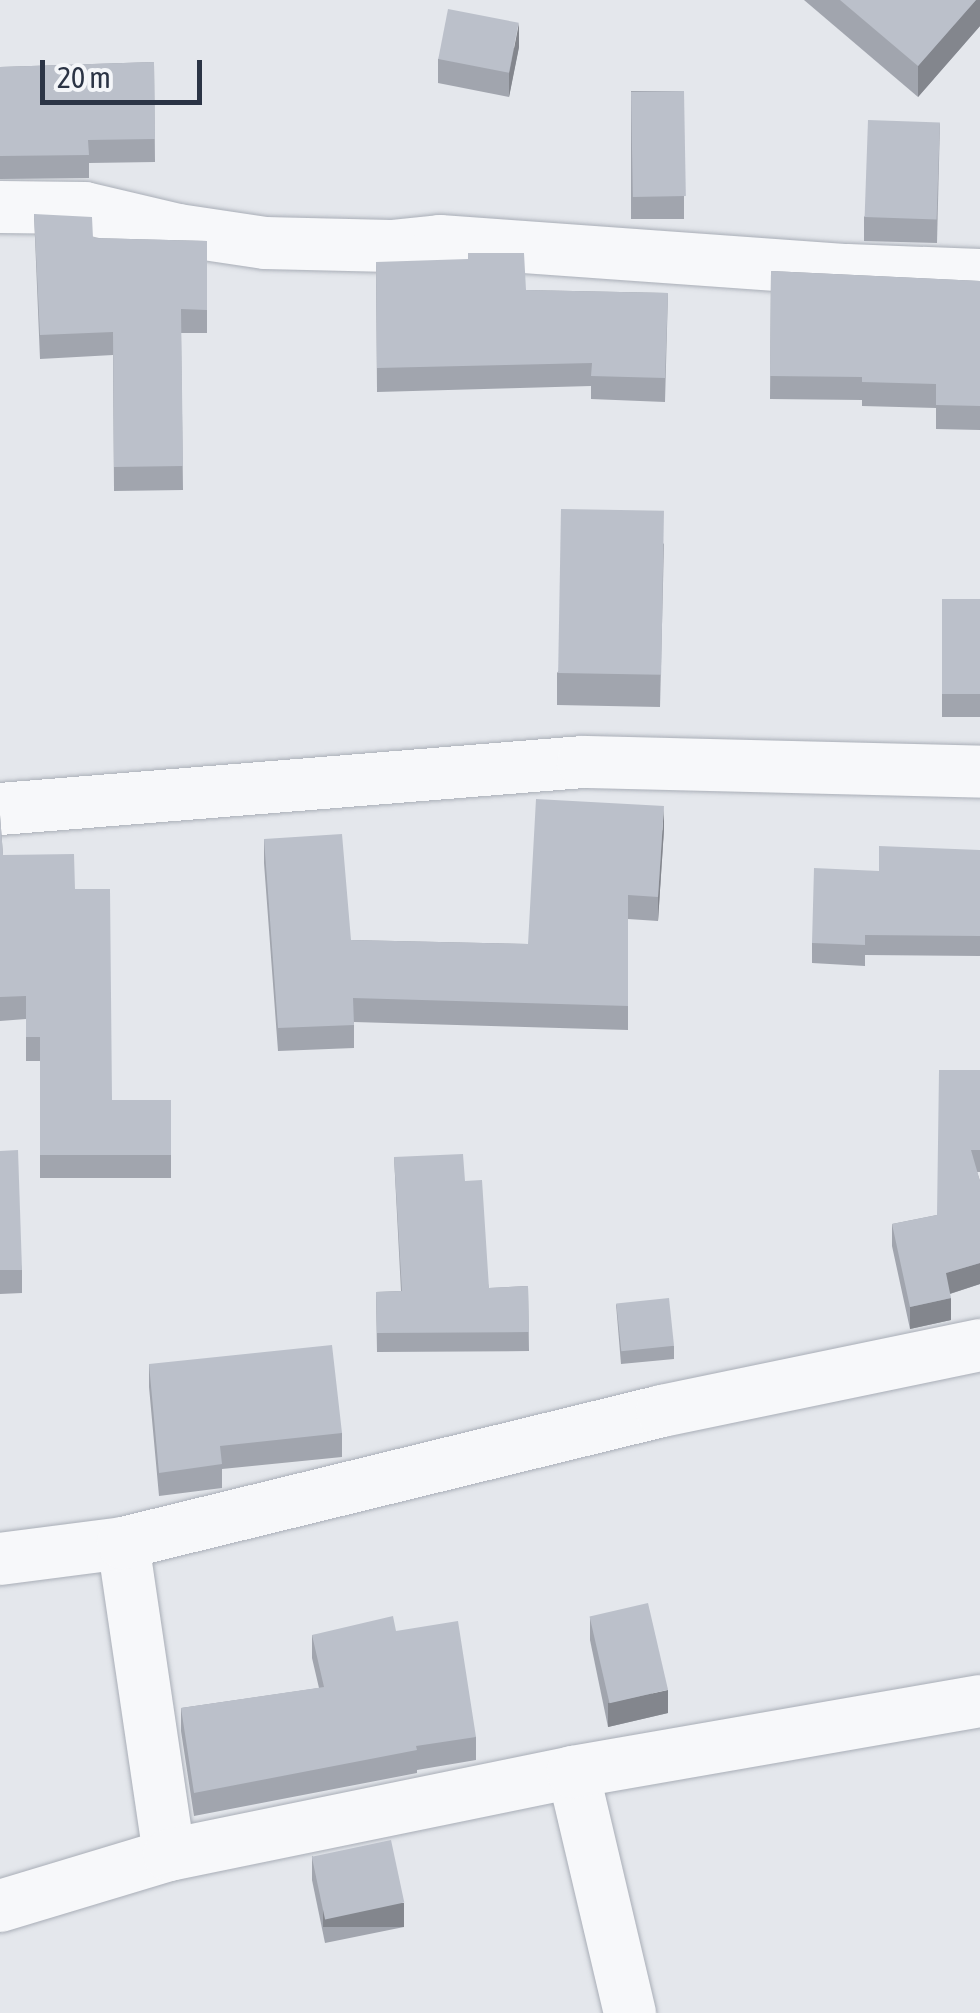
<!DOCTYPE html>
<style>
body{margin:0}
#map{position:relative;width:980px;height:2013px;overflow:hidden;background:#e4e7ec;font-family:"Asap Condensed",sans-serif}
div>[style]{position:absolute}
.roads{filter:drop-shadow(0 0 2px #a9aeb7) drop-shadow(0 0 2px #a9aeb7)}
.minor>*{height:52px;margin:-26px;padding:0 26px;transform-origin:26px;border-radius:26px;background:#f7f8fa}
.wall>*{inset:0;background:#a1a5ae;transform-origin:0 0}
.shaded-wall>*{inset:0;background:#83868d;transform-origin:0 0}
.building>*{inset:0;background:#bbc0ca;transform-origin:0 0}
span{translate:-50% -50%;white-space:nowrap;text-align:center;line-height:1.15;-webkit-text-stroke:10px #f4f6f9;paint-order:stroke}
.scale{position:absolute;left:40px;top:60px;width:162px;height:45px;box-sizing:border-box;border:5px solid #2b3445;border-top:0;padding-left:12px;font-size:30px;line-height:35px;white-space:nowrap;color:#2b3445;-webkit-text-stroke:8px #f4f6f9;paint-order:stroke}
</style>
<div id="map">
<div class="roads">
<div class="minor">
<div style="left:0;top:207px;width:85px;rotate:0.7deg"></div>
<div style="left:85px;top:208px;width:96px;rotate:13.3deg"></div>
<div style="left:178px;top:230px;width:88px;rotate:8.5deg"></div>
<div style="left:265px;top:243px;width:126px;rotate:1.4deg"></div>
<div style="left:391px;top:246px;width:49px;rotate:-5.8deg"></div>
<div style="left:440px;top:241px;width:408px;rotate:4.1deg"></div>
<div style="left:847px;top:270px;width:133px;rotate:2.2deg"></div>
<div style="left:0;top:809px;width:585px;rotate:-4.61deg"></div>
<div style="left:583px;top:762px;width:397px;rotate:1.4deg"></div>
<div style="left:123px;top:1543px;width:315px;rotate:81.6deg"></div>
<div style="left:0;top:1559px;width:124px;rotate:-7.4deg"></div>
<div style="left:123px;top:1543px;width:555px;rotate:-13.76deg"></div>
<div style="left:662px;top:1411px;width:325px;rotate:-11.7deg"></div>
<div style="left:573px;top:1772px;width:248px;rotate:76.7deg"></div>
<div style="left:0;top:1906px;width:177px;rotate:-16.8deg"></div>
<div style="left:169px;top:1855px;width:412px;rotate:-11.6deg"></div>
<div style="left:573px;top:1772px;width:413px;rotate:-9.9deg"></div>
</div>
</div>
<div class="wall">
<div style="clip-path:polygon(804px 0,980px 0,980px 26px,918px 97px)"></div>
<div style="clip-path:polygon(519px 47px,509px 97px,438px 83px,438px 59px)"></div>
<div style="clip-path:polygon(154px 62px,155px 162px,89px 163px,89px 178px,0 179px,0 67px)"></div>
<div style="left:684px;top:91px;width:128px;height:53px;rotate:90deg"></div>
<div style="clip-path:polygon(940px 123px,937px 243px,864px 241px,864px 217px)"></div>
<div style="clip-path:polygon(34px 214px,93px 238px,207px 241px,207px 333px,181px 333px,183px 490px,114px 491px,113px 355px,40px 359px)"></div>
<div style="clip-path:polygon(376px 262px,526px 290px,668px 293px,665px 402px,591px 399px,591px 386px,377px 392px)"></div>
<div style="clip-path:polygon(771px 271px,980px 281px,980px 430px,936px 429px,936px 408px,862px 406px,862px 400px,770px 399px)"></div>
<div style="clip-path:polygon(664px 543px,660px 707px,557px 705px,557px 673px)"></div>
<div style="left:942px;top:599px;width:38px;height:118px"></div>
<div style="clip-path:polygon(0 815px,3px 855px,75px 889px,112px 1100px,171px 1100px,171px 1178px,40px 1178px,40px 1061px,26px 1061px,26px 1019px,0 1021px)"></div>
<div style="clip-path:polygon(664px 829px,658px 921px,628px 919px,628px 1030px,354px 1022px,354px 1048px,278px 1051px,264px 863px,264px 839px,351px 940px,528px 944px)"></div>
<div style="clip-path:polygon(980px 850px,980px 956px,865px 955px,865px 966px,812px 963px,812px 943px,879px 871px)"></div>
<div style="clip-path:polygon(980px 1070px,980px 1172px,977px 1172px,980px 1181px,980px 1284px,950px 1294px,951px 1320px,910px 1329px,892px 1246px,892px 1224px,937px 1215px)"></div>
<div style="clip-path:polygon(0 1151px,22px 1270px,22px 1293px,0 1294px)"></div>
<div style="clip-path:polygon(394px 1157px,465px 1181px,489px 1288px,528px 1286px,529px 1351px,377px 1352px,376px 1292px,401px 1291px)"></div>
<div style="clip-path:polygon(616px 1304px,674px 1346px,674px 1359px,621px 1364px)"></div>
<div style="clip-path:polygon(149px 1364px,342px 1433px,342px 1457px,222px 1469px,222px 1488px,159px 1496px,149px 1387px)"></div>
<div style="clip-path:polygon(590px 1617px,668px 1713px,608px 1727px,590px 1640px)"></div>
<div style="clip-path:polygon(396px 1631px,476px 1737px,476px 1760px,417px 1770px,417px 1773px,194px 1816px,181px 1731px,181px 1708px,319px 1688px,312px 1658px,312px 1635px)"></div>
<div style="clip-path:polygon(312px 1856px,404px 1927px,325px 1943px,312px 1880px)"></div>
</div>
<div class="shaded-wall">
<div style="clip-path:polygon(976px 0,980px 0,980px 26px,918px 97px,918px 66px)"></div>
<div style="clip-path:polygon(519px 23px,519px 47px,509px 97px,509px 74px)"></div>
<div style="clip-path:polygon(664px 806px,664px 829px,658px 921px,658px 897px)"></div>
<div style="clip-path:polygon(980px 1263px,980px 1284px,946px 1295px,946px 1273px)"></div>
<div style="clip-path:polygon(951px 1298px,951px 1320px,910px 1329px,910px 1307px)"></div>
<div style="clip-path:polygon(668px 1690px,668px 1713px,608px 1727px,608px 1703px)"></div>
<div style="left:404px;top:1903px;width:24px;height:81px;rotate:90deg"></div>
</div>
<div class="building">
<div style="clip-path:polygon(840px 0,976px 0,918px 66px)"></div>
<div style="left:448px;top:9px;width:72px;height:51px;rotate:11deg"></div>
<div style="clip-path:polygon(154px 62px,155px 139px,88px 140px,89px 155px,0 156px,0 67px)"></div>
<div style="left:684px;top:91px;width:105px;height:53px;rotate:89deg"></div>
<div style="left:868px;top:120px;width:72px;height:97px;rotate:2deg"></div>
<div style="clip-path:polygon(34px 214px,92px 217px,93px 238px,207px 241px,207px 310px,181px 309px,183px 466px,114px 467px,113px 332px,40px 335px)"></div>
<div style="clip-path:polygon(468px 253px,524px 253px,526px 290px,668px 293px,665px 378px,591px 376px,592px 363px,377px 368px,376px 262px,468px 259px)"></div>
<div style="clip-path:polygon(771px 271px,980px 281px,980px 406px,936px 405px,936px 384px,862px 382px,862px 377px,770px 376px)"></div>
<div style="left:561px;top:509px;width:103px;height:164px;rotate:1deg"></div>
<div style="left:942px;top:599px;width:38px;height:95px"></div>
<div style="clip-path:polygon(536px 799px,664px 806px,658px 897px,628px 895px,628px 1006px,353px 998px,354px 1025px,278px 1028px,264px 839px,342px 834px,351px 940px,528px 944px)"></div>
<div style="clip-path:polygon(0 815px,3px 855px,74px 854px,75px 889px,110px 889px,112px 1100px,171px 1100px,171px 1155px,40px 1155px,40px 1037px,26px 1037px,26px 996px,0 997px)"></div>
<div style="clip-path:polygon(879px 846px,980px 850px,980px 936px,865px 935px,865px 945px,812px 943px,814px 868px,879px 871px)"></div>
<div style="clip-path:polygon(939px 1070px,980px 1070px,980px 1150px,971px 1150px,980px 1181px,980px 1263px,946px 1273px,951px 1298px,910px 1307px,892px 1224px,937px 1215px)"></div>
<div style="clip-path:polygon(18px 1150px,22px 1270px,0 1270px,0 1151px)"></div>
<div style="clip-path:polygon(463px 1154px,465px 1181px,482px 1180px,489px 1288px,528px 1286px,529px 1332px,377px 1333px,376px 1292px,402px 1291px,394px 1157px)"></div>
<div style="left:669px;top:1298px;width:48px;height:53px;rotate:84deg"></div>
<div style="clip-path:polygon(332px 1345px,342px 1433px,220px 1446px,222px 1464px,159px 1473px,149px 1364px)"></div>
<div style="left:648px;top:1603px;width:89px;height:60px;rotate:77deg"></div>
<div style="clip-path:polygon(393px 1616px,396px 1631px,458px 1621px,476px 1737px,416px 1746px,417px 1750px,194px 1793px,181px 1708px,324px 1687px,312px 1635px)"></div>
<div style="left:391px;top:1840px;width:64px;height:81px;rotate:78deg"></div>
</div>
<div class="scale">20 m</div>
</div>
